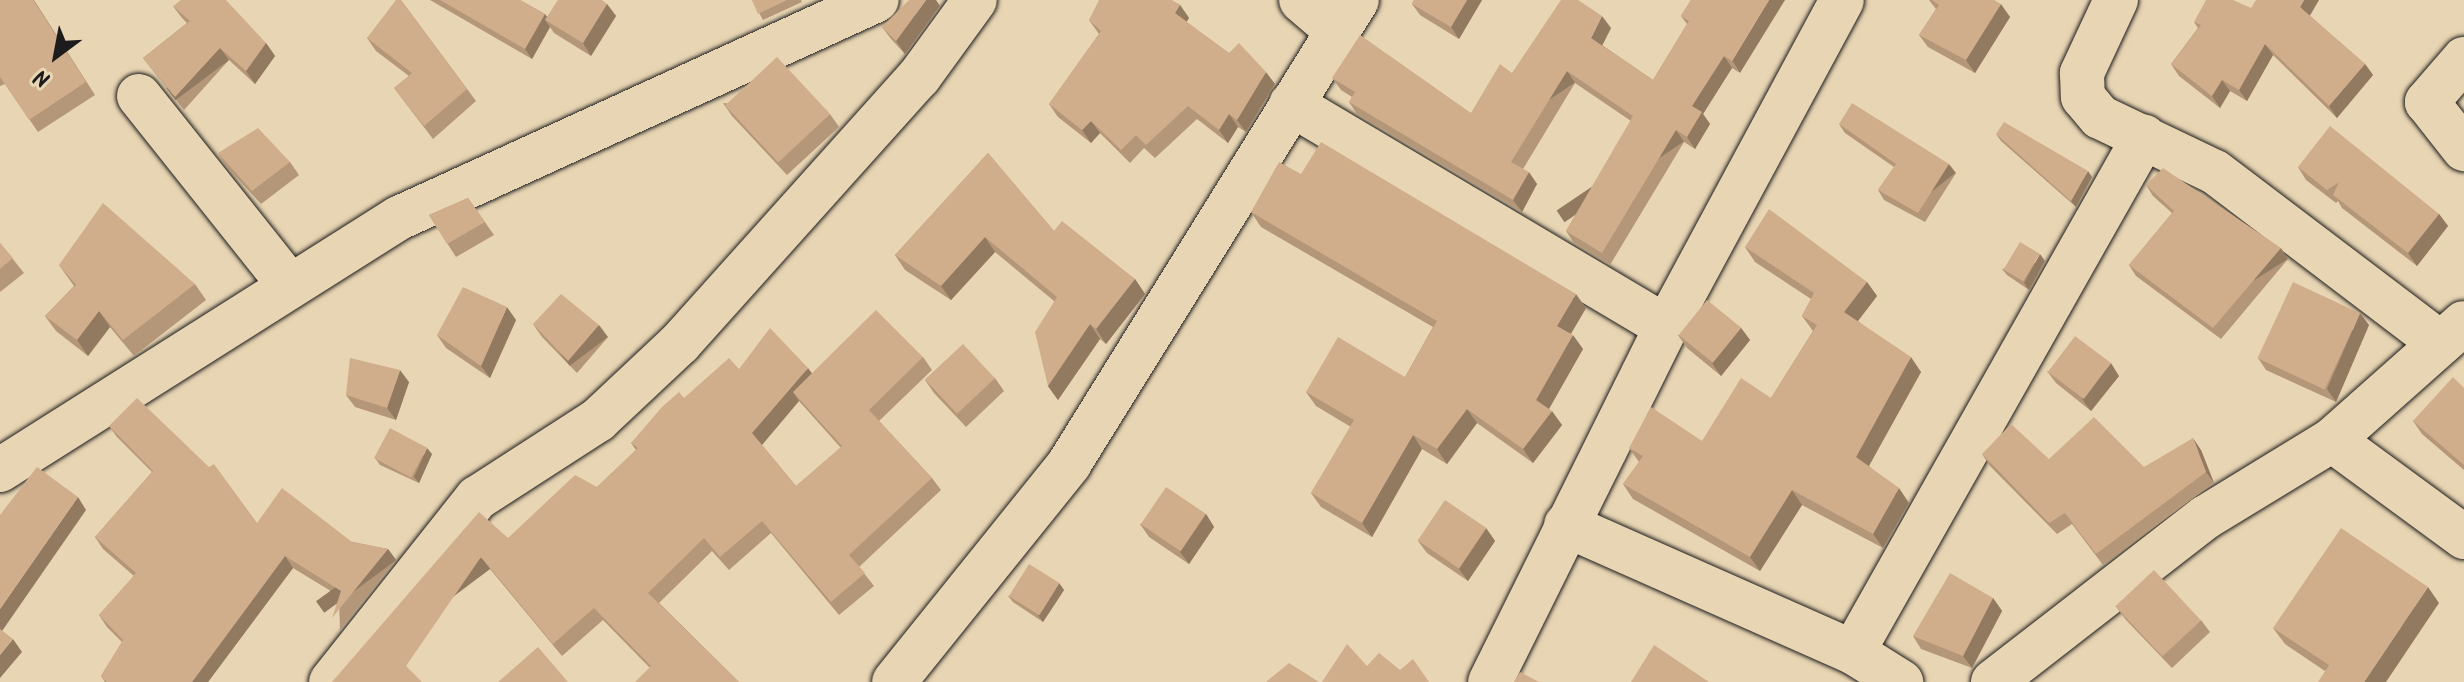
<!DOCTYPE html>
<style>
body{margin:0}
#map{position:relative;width:2464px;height:682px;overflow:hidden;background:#e8d5b3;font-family:Kalam,sans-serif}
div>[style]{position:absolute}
.roads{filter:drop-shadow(0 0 2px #1c1c1c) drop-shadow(0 0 2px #1c1c1c)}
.minor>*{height:44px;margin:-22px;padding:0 22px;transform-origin:22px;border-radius:22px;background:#e8d5b3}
.wall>*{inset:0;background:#b49678}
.shaded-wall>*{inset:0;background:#927a61;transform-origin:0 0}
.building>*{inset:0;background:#d1ae8b;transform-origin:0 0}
span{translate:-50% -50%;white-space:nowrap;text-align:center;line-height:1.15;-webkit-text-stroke:8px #e8d5b3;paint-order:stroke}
.north{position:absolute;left:16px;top:16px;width:80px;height:80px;-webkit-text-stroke:6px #e8d5b3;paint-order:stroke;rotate:212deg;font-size:22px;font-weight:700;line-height:32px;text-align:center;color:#1c1c1c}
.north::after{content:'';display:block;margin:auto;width:28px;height:36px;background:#1c1c1c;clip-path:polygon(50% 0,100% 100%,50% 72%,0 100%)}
</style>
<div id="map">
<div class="roads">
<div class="minor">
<div style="left:1301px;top:0;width:46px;rotate:40.6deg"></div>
<div style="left:2116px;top:0;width:81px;rotate:115deg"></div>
<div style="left:2082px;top:73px;width:24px;rotate:88deg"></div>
<div style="left:2083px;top:97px;width:26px;rotate:50deg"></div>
<div style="left:2100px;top:117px;width:127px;rotate:25.6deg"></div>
<div style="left:2215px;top:172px;width:283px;rotate:37.2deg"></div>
<div style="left:2464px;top:59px;width:57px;rotate:130.7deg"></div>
<div style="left:2427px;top:102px;width:60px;rotate:51.8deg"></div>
<div style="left:139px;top:96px;width:239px;rotate:51.5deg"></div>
<div style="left:1291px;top:104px;width:436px;rotate:30.7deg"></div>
<div style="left:2332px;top:440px;width:176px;rotate:-41.6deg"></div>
<div style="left:0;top:470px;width:472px;rotate:-32.3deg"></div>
<div style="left:399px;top:218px;width:525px;rotate:-24.52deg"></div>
<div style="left:1566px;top:525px;width:314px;rotate:23.9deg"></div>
<div style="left:1853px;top:652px;width:57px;rotate:32deg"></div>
<div style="left:1853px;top:652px;width:592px;rotate:-60.53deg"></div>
<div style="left:331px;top:682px;width:235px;rotate:-51.6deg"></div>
<div style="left:477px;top:498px;width:144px;rotate:-32.8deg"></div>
<div style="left:598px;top:420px;width:112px;rotate:-43.2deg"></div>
<div style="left:680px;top:343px;width:358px;rotate:-48.1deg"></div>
<div style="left:919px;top:77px;width:95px;rotate:-54deg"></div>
<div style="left:894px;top:682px;width:280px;rotate:-51.2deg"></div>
<div style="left:1069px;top:464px;width:546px;rotate:-58.17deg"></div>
<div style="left:1490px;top:682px;width:396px;rotate:-63.6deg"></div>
<div style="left:1666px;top:327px;width:371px;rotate:-61.7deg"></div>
<div style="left:1993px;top:682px;width:269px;rotate:-37.8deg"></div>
<div style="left:2206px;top:517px;width:148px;rotate:-31.4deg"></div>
<div style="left:2332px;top:440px;width:164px;rotate:36.3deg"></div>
</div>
</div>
<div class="wall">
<div style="clip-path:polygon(0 0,34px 0,95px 95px,38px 132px,5px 84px,0 86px)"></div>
<div style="clip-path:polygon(401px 0,476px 101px,433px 139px,394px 88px,409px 76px,376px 51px,367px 38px)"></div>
<div style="clip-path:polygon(430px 0,520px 0,545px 14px,547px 17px,607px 4px,616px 16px,591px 56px,554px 33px,550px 27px,532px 59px)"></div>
<div style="clip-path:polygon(752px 0,801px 0,802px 2px,763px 20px)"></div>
<div style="clip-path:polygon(1414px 0,1482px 0,1459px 39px,1420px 15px,1412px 4px)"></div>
<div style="clip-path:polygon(1691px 0,1740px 73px,1732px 68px,1703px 114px,1710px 124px,1695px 149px,1684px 142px,1610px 265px,1574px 243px,1566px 231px,1631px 121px,1575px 83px,1523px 169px,1537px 184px,1522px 212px,1357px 114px,1349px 102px,1352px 97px,1341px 90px,1332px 78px,1471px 113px,1512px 73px,1611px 28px,1602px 45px,1653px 80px,1687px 24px,1681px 16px)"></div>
<div style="clip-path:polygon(1929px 0,1994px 0,2010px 17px,1975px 73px,1928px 47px,1919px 35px,1936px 9px)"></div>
<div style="clip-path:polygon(1177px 3px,1180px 5px,1189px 18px,1186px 22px,1229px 53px,1275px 84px,1246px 132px,1238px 127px,1228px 143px,1197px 119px,1155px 158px,1144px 148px,1130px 163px,1100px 133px,1091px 143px,1058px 117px,1049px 104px,1099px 34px,1089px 20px)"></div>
<div style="clip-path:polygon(173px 6px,266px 43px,275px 56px,255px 84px,229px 60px,184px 110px,143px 58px,187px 23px,182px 18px)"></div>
<div style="clip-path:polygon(940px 6px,905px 54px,891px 39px,882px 27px)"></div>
<div style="clip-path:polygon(2251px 8px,2310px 16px,2365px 64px,2373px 75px,2337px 118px,2273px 55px,2247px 101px,2230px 91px,2220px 108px,2179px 76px,2171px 64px,2198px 28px,2194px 22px)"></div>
<div style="clip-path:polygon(723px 103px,830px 114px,839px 127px,787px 175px,732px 116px)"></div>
<div style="clip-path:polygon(1839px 124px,1956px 173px,1925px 222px,1884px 200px,1878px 190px,1894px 167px,1845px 133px)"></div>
<div style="clip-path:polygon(1996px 134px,2092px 177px,2076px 207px,2001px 141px)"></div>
<div style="clip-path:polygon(218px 153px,290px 162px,299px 175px,261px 204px,226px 166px)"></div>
<div style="clip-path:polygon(988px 153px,1054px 231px,1135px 279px,1145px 294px,1106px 344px,1100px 339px,1058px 400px,1048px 386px,1054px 301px,995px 252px,951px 300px,905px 270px,895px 255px)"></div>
<div style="clip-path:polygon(2298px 167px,2439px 214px,2448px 226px,2417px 266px,2342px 208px,2338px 201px,2336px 203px,2306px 180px)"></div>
<div style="clip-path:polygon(1301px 174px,1586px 308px,1571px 334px,1583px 349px,1549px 409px,1562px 425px,1533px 463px,1477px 423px,1447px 464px,1422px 449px,1372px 537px,1321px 507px,1311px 493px,1351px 427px,1316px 406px,1306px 392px,1405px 377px,1433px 327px,1261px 227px,1251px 212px)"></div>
<div style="clip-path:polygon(2146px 185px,2288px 259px,2221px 339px,2136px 276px,2129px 265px,2172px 213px,2153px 196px)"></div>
<div style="clip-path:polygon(468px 198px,494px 235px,456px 257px,429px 215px)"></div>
<div style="clip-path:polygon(0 243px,24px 273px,0 292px)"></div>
<div style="clip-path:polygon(1745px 247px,1867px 282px,1877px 296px,1858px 321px,1921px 372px,1869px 466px,1909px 503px,1883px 548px,1802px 505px,1760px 571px,1633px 499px,1623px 484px,1639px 462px,1629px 448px,1702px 441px,1771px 398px,1813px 331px,1802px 316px,1811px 299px,1755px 262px)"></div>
<div style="clip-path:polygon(2045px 261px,2029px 290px,2007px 275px,2002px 269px)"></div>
<div style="clip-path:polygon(59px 265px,195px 284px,206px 300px,134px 356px,110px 327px,88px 356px,56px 331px,45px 316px,74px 286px)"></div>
<div style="clip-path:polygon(516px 320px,490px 378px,446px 348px,437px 335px)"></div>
<div style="clip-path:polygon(533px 324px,608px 337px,577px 373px,542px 337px)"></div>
<div style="clip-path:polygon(2369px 325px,2336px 402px,2266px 370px,2258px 358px)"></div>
<div style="clip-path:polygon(1741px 328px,1750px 340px,1721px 376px,1687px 348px,1678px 335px)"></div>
<div style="clip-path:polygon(evenodd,923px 357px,932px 370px,879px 421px,932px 478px,941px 490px,859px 567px,874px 586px,839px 615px,771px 533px,729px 570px,712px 551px,659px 603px,739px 682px,649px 667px,603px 620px,562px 656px,490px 569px,332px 682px,508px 538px,597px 487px,636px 450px,631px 443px,684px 398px,739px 369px,812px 373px,923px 357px,799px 401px,841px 448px,796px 486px,762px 445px,799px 401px)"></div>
<div style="clip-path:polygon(2047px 371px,2119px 376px,2091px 411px,2056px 383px)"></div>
<div style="clip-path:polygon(995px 378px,1004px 391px,966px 427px,934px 393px,925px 380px)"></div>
<div style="clip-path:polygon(409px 382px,396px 420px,355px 407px,346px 395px)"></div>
<div style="clip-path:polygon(2464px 388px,2464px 470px,2422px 434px,2413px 421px)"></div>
<div style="clip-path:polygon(109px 426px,257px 523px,388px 549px,396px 560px,340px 630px,339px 596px,293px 568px,208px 682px,105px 682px,101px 676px,122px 642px,107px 627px,99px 615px,134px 576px,103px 549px,95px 537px,152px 472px,117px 437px)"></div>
<div style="clip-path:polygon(2201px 450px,2214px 483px,2103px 565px,2072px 524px,2057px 534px,1990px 466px,1982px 454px,2144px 467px)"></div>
<div style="clip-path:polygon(432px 454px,419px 483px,380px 465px,375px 458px)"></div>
<div style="clip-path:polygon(1206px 514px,1214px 527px,1189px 564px,1149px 537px,1140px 524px)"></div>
<div style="clip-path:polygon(1486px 528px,1495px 541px,1468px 581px,1427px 553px,1418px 541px)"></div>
<div style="clip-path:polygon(1059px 583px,1064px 590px,1043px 622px,1013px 602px,1008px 596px)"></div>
<div style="clip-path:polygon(1993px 598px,2002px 611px,1972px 668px,1921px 649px,1913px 636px)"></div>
<div style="clip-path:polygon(2439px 603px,2325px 671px,2285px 644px,2273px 628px)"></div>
<div style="clip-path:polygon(2117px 608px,2201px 620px,2210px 632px,2172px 668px,2126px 620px)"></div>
</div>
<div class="shaded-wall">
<div style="clip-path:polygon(926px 0,936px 0,940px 6px,905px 54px,896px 41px)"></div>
<div style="clip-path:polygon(1467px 0,1482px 0,1459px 39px,1451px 27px)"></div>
<div style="clip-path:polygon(1769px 0,1785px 0,1740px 73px,1732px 61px)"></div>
<div style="clip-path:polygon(2304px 0,2319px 0,2308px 19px,2300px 7px)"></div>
<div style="clip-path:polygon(607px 4px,616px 16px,591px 56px,583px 43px)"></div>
<div style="clip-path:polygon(2001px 4px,2010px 17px,1975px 73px,1966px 60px)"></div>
<div style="clip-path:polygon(1180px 5px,1189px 18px,1184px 26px,1175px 13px)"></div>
<div style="clip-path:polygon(545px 14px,552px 24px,545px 20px,550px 27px,532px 59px,525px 49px)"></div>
<div style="clip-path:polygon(1602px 16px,1611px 28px,1600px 50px,1591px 38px)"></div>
<div style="clip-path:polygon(266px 43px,275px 56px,255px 84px,246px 71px)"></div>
<div style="clip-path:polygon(2265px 44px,2273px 55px,2247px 101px,2239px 90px)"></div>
<div style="left:220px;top:48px;width:15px;height:67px;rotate:53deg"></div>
<div style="clip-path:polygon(1724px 56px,1732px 68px,1703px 114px,1710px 124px,1695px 149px,1687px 137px,1692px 106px)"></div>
<div style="clip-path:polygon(2365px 64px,2373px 75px,2337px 118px,2329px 106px)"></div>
<div style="left:1567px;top:71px;width:14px;height:107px;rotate:56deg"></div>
<div style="clip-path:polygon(1266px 72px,1275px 84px,1246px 132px,1237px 120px)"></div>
<div style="clip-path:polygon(2222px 80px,2230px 91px,2220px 108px,2212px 96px)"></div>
<div style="clip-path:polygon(1229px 114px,1238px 127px,1228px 143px,1219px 130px)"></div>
<div style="clip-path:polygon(1091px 121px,1100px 133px,1091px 143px,1082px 130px)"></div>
<div style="left:1676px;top:130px;width:14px;height:144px;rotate:56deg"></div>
<div style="left:1949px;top:164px;width:11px;height:58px;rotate:52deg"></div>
<div style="clip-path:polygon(2088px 171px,2092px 177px,2076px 207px,2071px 201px)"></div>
<div style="clip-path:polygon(1529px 172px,1537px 184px,1522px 212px,1513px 200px)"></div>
<div style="clip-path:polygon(2439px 214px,2448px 226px,2417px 266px,2408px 253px)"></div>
<div style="clip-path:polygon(985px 237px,995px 252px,951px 300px,941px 286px)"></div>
<div style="left:2281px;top:248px;width:13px;height:105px;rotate:58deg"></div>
<div style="clip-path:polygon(2040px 254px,2045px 261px,2029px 290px,2024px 283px)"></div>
<div style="clip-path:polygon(1135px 279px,1145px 294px,1106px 344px,1096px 329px)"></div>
<div style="clip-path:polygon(1867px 282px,1877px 296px,1854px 326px,1844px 312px)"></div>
<div style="clip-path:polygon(1576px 294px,1586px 308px,1567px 340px,1557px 326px)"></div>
<div style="clip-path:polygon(507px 307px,516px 320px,490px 378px,481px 366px)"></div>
<div style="clip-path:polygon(99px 311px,110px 327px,88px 356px,77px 340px)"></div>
<div style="clip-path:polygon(2360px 313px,2369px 325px,2336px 402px,2327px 389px)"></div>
<div style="clip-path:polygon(1090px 324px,1100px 339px,1058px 400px,1048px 386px)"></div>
<div style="left:599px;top:325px;width:15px;height:48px;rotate:53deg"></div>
<div style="clip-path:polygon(1741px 328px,1750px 340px,1721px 376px,1712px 363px)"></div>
<div style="clip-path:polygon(1573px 335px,1583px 349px,1546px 414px,1536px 400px)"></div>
<div style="clip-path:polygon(1911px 357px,1921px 372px,1866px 471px,1856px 457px)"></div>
<div style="clip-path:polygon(2111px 363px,2119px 376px,2091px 411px,2082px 399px)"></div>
<div style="clip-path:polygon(808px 368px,817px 380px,793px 392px,799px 401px,761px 446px,752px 433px)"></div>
<div style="clip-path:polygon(400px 370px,409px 382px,396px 420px,387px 408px)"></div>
<div style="clip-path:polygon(1467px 409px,1477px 423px,1447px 464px,1437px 449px)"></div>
<div style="clip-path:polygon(1552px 411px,1562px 425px,1533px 463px,1523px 449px)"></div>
<div style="clip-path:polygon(1413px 435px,1422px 449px,1372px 537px,1362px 523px)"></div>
<div style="clip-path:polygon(2193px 438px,2201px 450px,2214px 483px,2206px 472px)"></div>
<div style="clip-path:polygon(427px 448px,432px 454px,419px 483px,414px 477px)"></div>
<div style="clip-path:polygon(1899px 488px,1909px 503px,1883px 548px,1873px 534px)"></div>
<div style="clip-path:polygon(1792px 490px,1802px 505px,1760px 571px,1750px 557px)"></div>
<div style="clip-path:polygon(78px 497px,86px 510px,0 634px,0 609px)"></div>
<div style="clip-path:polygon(1206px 514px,1214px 527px,1189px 564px,1180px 552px)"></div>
<div style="clip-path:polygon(1486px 528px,1495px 541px,1468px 581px,1459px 569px)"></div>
<div style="left:388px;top:549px;width:14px;height:89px;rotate:54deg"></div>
<div style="clip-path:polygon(285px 556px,293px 568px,208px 682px,192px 682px)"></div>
<div style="left:481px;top:557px;width:15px;height:132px;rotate:53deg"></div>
<div style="clip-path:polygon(1059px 583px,1064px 590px,1043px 622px,1038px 615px)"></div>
<div style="clip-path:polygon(2428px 587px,2439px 603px,2386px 682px,2364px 682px)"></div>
<div style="clip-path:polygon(1993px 598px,2002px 611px,1972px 668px,1963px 656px)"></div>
<div style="clip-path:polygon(13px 639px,22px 652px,0 678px,0 655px)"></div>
</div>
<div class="building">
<div style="clip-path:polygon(0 0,33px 0,86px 82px,29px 120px,0 77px)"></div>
<div style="clip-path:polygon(181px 0,226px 0,266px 43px,246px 71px,220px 48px,175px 97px,143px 58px,190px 21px,173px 6px)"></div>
<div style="clip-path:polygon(396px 0,401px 0,467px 89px,424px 126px,394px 88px,412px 73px,367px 38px)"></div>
<div style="clip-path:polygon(440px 0,520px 0,545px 14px,525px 49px)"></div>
<div style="clip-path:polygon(558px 0,602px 0,607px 4px,583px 43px,545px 20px)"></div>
<div style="clip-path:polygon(752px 0,787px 0,758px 14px)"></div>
<div style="clip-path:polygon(909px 0,926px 0,896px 41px,882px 27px)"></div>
<div style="clip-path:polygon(1099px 0,1172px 0,1180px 5px,1175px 13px,1229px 53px,1239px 43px,1266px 72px,1237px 120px,1229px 114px,1219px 130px,1188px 106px,1146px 145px,1136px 135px,1121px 150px,1091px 121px,1082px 130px,1049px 104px,1101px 31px,1089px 20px)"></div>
<div style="clip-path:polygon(1414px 0,1467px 0,1451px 27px,1412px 4px)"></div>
<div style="clip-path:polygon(1561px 0,1578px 0,1602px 16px,1591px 38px,1653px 80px,1689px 21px,1681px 16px,1691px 0,1769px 0,1732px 61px,1724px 56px,1692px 106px,1702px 112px,1687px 137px,1676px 130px,1602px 253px,1566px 231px,1633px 116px,1567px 71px,1511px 162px,1529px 172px,1513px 200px,1349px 102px,1355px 92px,1332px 78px,1360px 35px,1471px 113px,1500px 64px,1512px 73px)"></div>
<div style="clip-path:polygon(1932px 0,1994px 0,2001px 4px,1966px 60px,1919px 35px,1939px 5px)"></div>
<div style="clip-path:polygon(2206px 0,2233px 0,2251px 8px,2256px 0,2304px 0,2300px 7px,2365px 64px,2329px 106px,2265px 44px,2239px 90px,2222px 80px,2212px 96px,2171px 64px,2201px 25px,2194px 22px)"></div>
<div style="left:777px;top:57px;width:78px;height:71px;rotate:47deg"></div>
<div style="clip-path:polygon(1852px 103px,1949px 164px,1918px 213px,1878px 190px,1896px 164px,1839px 124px)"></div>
<div style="clip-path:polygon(2004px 122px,2088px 171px,2071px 201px,1996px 134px)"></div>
<div style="clip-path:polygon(2330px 126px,2439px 214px,2408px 253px,2333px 195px,2339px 182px,2327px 190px,2298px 167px)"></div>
<div style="clip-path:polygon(258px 128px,290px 162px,252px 191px,218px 153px)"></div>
<div style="clip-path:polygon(1321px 142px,1576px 294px,1557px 326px,1573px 335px,1536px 400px,1552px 411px,1523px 449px,1467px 409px,1437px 449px,1413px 435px,1362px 523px,1311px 493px,1354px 420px,1306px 392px,1338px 337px,1405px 377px,1437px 321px,1251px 212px,1279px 162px,1301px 174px)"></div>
<div style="clip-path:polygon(988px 153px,1054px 231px,1062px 221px,1135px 279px,1096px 329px,1090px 324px,1048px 386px,1035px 332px,1057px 297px,985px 237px,941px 286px,895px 255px)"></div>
<div style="clip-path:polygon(2163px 168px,2281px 248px,2213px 328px,2129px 265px,2174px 211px,2146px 185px)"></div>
<div style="clip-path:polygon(468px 198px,485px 222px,447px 244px,429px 215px)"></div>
<div style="clip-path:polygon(103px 203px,195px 284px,123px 340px,99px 311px,77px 340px,45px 316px,76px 285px,59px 265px)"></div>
<div style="clip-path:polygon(1769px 209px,1867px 282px,1844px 312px,1911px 357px,1856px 457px,1899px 488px,1873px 534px,1792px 490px,1750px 557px,1623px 484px,1643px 456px,1629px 448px,1651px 407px,1702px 441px,1741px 378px,1771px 398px,1817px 325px,1802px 316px,1814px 293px,1745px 247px)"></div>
<div style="left:2020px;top:242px;width:23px;height:32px;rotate:31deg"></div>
<div style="clip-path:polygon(0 243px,13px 258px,0 269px)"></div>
<div style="left:2293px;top:282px;width:74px;height:84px;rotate:25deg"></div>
<div style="clip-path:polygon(463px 287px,507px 307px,481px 366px,437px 335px)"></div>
<div style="clip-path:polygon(561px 294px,599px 325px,568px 361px,533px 324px)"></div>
<div style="left:1707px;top:300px;width:44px;height:45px;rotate:39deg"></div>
<div style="clip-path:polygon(876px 310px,923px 357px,869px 410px,932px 478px,849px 555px,865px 573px,831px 602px,762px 521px,720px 557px,704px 538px,648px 593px,739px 682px,635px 682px,651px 666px,594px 608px,553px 644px,481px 557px,406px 666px,422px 682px,332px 682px,479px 512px,508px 538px,575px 475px,597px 487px,638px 448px,631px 443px,662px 407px,679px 392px,684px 398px,729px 358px,739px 369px,770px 328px,808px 368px,752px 433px,796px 486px,842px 446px,793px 392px)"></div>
<div style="left:2075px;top:336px;width:45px;height:45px;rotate:37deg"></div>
<div style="left:963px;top:344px;width:47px;height:52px;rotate:47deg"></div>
<div style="clip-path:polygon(350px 358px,400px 370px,387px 408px,346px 395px)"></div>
<div style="clip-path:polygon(2453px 377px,2464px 388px,2464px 465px,2413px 421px)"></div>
<div style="clip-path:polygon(137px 398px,209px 467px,214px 464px,257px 523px,282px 488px,352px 542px,388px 549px,332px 618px,341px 591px,285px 556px,192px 682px,107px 682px,101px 676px,123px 640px,99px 615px,136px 573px,95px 537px,153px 471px,109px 426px)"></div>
<div style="clip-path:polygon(2094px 417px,2144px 467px,2193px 438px,2206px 472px,2096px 554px,2065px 513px,2049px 523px,1982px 454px,2011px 424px,2049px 459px)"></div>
<div style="left:390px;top:428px;width:42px;height:34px;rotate:28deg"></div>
<div style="clip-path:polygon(37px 467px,78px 497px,0 609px,0 515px)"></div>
<div style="left:1166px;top:487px;width:48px;height:45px;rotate:34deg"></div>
<div style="left:1445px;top:500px;width:50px;height:49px;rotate:34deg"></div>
<div style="clip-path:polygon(2341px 528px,2428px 587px,2364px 682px,2318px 682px,2329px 665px,2273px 628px)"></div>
<div style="left:1029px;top:564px;width:36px;height:38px;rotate:32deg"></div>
<div style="left:2154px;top:570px;width:69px;height:53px;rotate:47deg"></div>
<div style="clip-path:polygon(1950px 573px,1993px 598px,1963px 656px,1913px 636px)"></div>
<div style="clip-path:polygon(0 629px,13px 639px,0 655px)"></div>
<div style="clip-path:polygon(1347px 644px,1367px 666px,1379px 653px,1400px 670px,1413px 659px,1429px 682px,1322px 682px)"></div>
<div style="clip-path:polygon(1654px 645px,1709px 682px,1631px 682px)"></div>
<div style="clip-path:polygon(538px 647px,568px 682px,498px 682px)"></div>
<div style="clip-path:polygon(1289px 663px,1319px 682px,1266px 682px)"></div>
<div style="clip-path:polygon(1520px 672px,1539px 682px,1514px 682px)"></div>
</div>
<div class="north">N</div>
</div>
